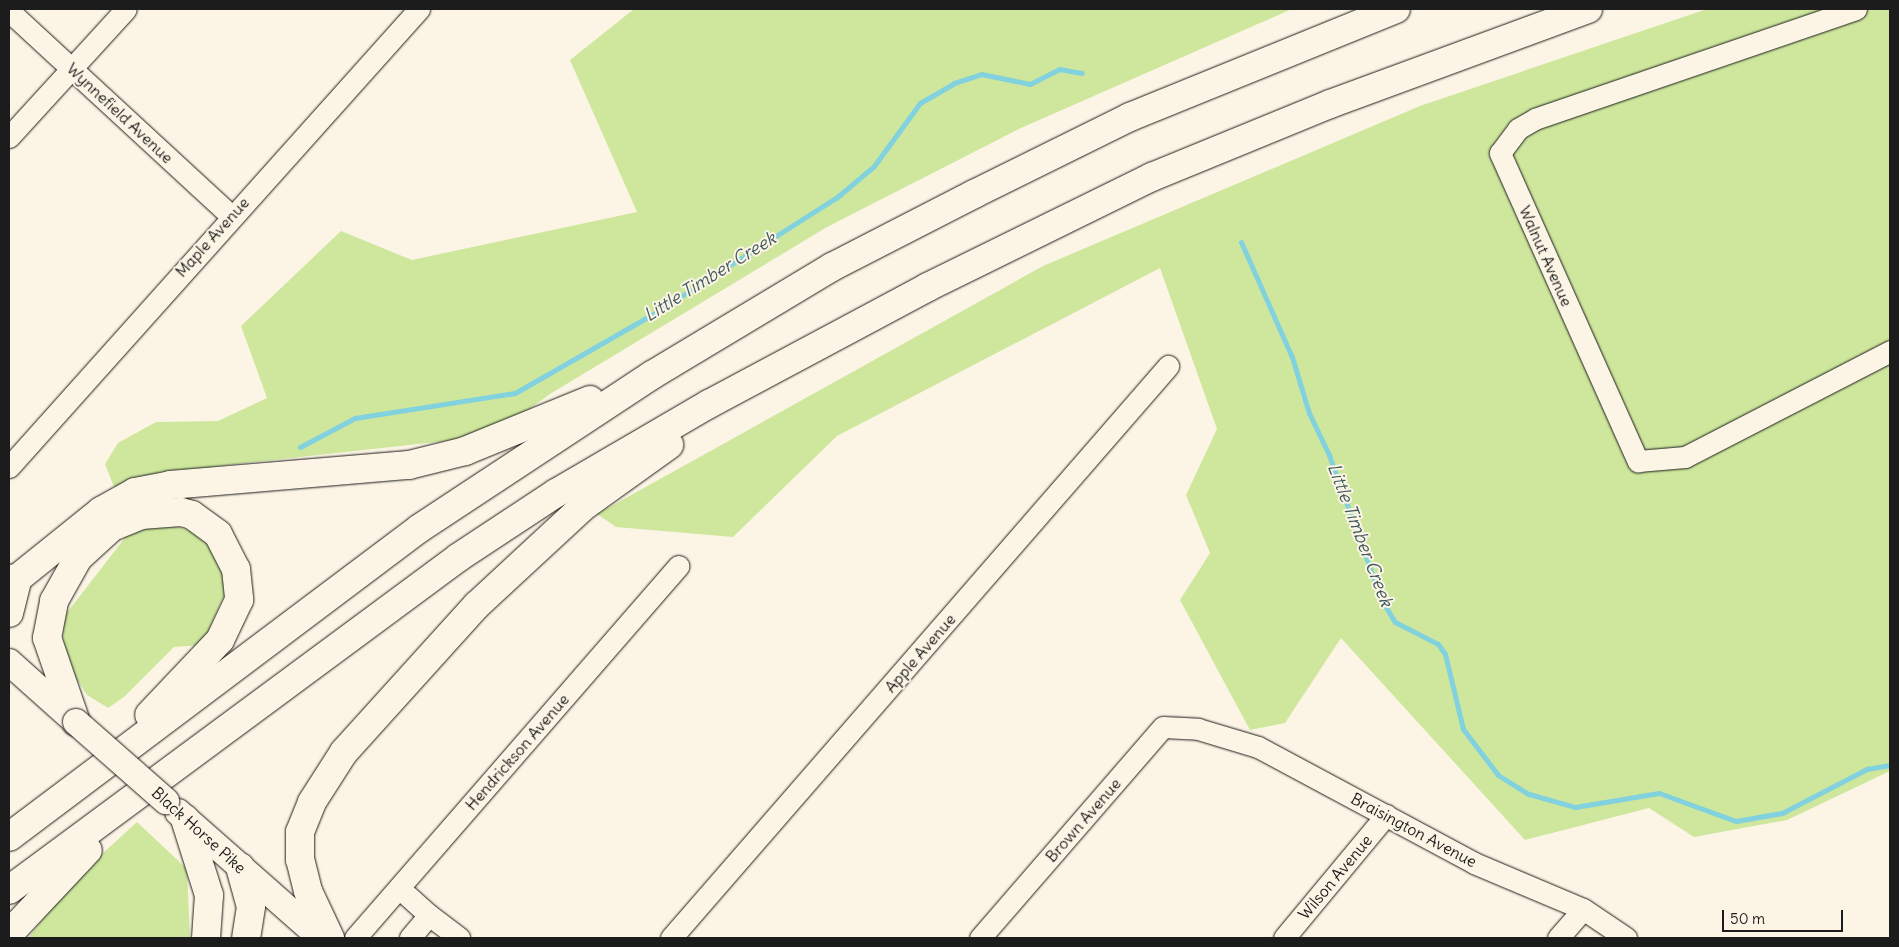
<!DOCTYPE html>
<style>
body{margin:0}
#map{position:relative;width:1899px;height:947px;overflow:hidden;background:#fcf5e5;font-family:Delius,sans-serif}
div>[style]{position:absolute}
.green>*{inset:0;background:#cee79d}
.stream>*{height:5px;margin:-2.5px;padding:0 2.5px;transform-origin:2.5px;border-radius:2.5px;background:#82d1df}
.roads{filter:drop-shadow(0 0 1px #1c1c1c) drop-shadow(0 0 1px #1c1c1c)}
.minor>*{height:21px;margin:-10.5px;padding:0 10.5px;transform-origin:10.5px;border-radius:10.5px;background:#fcf5e5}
.major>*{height:26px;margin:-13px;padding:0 13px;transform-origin:13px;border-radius:13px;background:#fcf5e5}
.highway>*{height:28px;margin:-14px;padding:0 14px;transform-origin:14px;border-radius:14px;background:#fcf5e5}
.bridges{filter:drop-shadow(0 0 1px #1c1c1c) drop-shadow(0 0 1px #1c1c1c)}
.major-bridge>*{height:26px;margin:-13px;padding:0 13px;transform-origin:13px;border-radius:13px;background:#fcf5e5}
span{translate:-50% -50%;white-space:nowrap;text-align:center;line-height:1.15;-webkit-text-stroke:4px #fcf5e5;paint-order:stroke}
.street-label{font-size:16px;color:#1c1c1c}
.water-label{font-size:18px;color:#405b60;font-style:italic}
.frame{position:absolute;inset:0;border:10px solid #1c1c1c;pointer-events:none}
.scale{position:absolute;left:1722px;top:910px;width:121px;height:22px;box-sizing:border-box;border:2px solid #1c1c1c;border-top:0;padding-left:6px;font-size:15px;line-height:18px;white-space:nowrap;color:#1c1c1c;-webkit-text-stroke:4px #fcf5e5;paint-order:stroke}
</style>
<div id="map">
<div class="green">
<div style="clip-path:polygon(634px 9px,1292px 9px,1021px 128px,827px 227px,550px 394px,492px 436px,218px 466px,167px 524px,209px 536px,234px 573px,202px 645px,174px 647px,124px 697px,108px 708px,87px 695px,65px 661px,62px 619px,131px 530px,105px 464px,118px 443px,156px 422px,218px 421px,267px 398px,241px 326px,341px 231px,412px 260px,637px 212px,570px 60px)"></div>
<div style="clip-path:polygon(1707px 9px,1890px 9px,1890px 771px,1787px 820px,1694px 837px,1649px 808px,1525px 840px,1341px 638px,1285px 723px,1250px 730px,1180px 600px,1210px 553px,1186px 495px,1217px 429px,1160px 268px,837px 436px,733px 537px,616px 527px,597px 514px,1043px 266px,1420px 106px)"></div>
<div style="clip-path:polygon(137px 822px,187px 869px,190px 938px,28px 938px,69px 884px)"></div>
</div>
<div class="stream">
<div style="left:1241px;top:242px;width:126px;rotate:66.1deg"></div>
<div style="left:1292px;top:357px;width:59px;rotate:73.1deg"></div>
<div style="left:1309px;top:413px;width:47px;rotate:64.5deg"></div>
<div style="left:1329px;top:455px;width:153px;rotate:70.1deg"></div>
<div style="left:1381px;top:599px;width:27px;rotate:59deg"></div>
<div style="left:1395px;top:622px;width:48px;rotate:27.1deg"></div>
<div style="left:1438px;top:644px;width:12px;rotate:55deg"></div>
<div style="left:1445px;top:654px;width:77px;rotate:76.5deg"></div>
<div style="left:1463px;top:729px;width:58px;rotate:52.7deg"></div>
<div style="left:1498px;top:775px;width:36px;rotate:32deg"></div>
<div style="left:1529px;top:794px;width:48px;rotate:15.8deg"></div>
<div style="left:1575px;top:807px;width:85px;rotate:-9.5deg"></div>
<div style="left:1659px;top:793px;width:82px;rotate:20deg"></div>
<div style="left:1736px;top:821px;width:47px;rotate:-9.9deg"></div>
<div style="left:1782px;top:813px;width:96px;rotate:-27.4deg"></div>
<div style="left:1867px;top:769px;width:23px;rotate:-10deg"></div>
<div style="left:300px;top:447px;width:62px;rotate:-27.8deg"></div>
<div style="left:355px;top:418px;width:162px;rotate:-8.9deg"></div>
<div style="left:515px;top:393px;width:159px;rotate:-29.8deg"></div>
<div style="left:653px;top:314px;width:217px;rotate:-32.4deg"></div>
<div style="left:836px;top:198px;width:50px;rotate:-40.1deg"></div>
<div style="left:874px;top:166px;width:78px;rotate:-53.9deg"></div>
<div style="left:920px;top:103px;width:39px;rotate:-30deg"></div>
<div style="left:954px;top:83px;width:28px;rotate:-18deg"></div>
<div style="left:981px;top:74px;width:50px;rotate:11.5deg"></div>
<div style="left:1030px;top:84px;width:33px;rotate:-27deg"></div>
<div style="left:1059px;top:69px;width:23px;rotate:10deg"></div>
</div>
<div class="roads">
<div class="minor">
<div style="left:1856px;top:9px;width:339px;rotate:161.1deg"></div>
<div style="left:1535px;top:119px;width:20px;rotate:150deg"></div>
<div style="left:1518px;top:129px;width:30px;rotate:127deg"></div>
<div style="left:1500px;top:153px;width:338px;rotate:65.9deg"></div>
<div style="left:1638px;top:461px;width:47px;rotate:-4.9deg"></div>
<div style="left:1685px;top:457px;width:231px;rotate:-27.3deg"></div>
<div style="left:9px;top:11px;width:302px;rotate:42.7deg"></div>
<div style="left:9px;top:137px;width:173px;rotate:-47.6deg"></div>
<div style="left:9px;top:467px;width:615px;rotate:-48.17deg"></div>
<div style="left:399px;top:888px;width:40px;rotate:42deg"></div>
<div style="left:429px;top:915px;width:30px;rotate:130deg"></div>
<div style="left:429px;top:915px;width:38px;rotate:37deg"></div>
<div style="left:355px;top:938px;width:493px;rotate:-49deg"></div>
<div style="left:671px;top:938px;width:758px;rotate:-49.01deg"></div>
<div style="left:980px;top:938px;width:279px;rotate:-49.1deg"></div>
<div style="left:1163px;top:727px;width:35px;rotate:3deg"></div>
<div style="left:1198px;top:729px;width:63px;rotate:16.7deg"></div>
<div style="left:1258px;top:747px;width:245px;rotate:28.2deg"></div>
<div style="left:1474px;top:863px;width:118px;rotate:22.9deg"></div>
<div style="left:1583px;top:909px;width:52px;rotate:34deg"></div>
<div style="left:1284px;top:938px;width:160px;rotate:-50.3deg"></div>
<div style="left:1558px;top:938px;width:38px;rotate:-49deg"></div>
</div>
<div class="major">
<div style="left:9px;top:662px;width:90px;rotate:41.8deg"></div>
<div style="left:178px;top:812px;width:191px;rotate:41.4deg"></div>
</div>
<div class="highway">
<div style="left:9px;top:579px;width:9px;rotate:-6deg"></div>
<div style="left:18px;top:578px;width:107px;rotate:-38.9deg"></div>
<div style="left:101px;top:511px;width:39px;rotate:-29deg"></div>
<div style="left:135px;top:492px;width:36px;rotate:-11deg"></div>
<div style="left:170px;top:485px;width:240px;rotate:-4.8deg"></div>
<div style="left:409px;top:465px;width:58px;rotate:-14deg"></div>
<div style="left:465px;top:451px;width:135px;rotate:-22.2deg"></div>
<div style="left:9px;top:613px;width:36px;rotate:-76deg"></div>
<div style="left:76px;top:722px;width:89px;rotate:-109deg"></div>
<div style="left:47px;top:638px;width:38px;rotate:-79deg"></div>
<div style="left:54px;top:601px;width:49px;rotate:-60.8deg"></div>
<div style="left:78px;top:558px;width:46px;rotate:-42.4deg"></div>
<div style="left:112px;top:527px;width:31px;rotate:-22deg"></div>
<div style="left:141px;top:515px;width:40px;rotate:-4.3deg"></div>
<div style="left:181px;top:512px;width:11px;rotate:15deg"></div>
<div style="left:192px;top:515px;width:32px;rotate:36deg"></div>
<div style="left:218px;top:534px;width:39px;rotate:63deg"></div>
<div style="left:236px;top:569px;width:31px;rotate:84deg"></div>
<div style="left:239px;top:600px;width:44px;rotate:115.4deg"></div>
<div style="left:220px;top:640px;width:103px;rotate:133.4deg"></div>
<div style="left:185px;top:819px;width:80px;rotate:72.5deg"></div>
<div style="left:209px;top:895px;width:43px;rotate:94deg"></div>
<div style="left:9px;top:837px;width:514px;rotate:-36.94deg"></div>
<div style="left:420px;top:528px;width:278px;rotate:-33.4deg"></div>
<div style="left:652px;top:375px;width:210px;rotate:-31deg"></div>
<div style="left:832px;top:267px;width:160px;rotate:-27.2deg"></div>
<div style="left:974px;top:194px;width:174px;rotate:-26.3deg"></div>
<div style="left:1130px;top:117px;width:287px;rotate:-22.1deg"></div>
<div style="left:240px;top:867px;width:41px;rotate:74.6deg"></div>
<div style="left:251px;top:907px;width:31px;rotate:99deg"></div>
<div style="left:9px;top:890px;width:560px;rotate:-36.5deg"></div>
<div style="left:459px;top:557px;width:116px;rotate:-33.4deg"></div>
<div style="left:556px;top:493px;width:177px;rotate:-30.2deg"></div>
<div style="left:709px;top:404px;width:248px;rotate:-28.1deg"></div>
<div style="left:928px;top:287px;width:250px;rotate:-26.2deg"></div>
<div style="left:1152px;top:177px;width:192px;rotate:-22.3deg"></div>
<div style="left:1330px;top:104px;width:275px;rotate:-20.2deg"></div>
<div style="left:9px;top:934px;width:115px;rotate:-46.8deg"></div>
<div style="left:330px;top:938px;width:52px;rotate:-115.1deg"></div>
<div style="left:308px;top:891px;width:32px;rotate:-104deg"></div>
<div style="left:300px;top:860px;width:28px;rotate:-90deg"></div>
<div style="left:300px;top:832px;width:32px;rotate:-68deg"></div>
<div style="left:312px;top:802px;width:59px;rotate:-57.4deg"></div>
<div style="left:344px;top:752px;width:198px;rotate:-47.9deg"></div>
<div style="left:477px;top:605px;width:146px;rotate:-42.8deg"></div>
<div style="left:584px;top:506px;width:105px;rotate:-35.7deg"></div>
</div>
</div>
<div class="bridges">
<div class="major-bridge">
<div style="left:76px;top:722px;width:120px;rotate:41.3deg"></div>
</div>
</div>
<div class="street-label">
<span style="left:120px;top:113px;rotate:43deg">Wynnefield Avenue</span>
<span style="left:212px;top:237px;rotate:-48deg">Maple Avenue</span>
<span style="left:1546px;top:256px;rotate:66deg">Walnut Avenue</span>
<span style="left:920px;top:653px;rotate:-49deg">Apple Avenue</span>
<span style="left:517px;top:752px;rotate:-49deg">Hendrickson Avenue</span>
<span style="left:1083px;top:820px;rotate:-49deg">Brown Avenue</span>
<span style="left:199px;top:830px;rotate:42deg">Black Horse Pike</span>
<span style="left:1414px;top:830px;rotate:28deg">Braisington Avenue</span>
<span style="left:1335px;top:877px;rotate:-50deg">Wilson Avenue</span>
</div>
<div class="water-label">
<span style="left:710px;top:277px;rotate:-32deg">Little Timber Creek</span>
<span style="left:1360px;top:535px;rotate:69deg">Little Timber Creek</span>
</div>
<div class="frame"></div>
<div class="scale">50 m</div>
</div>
